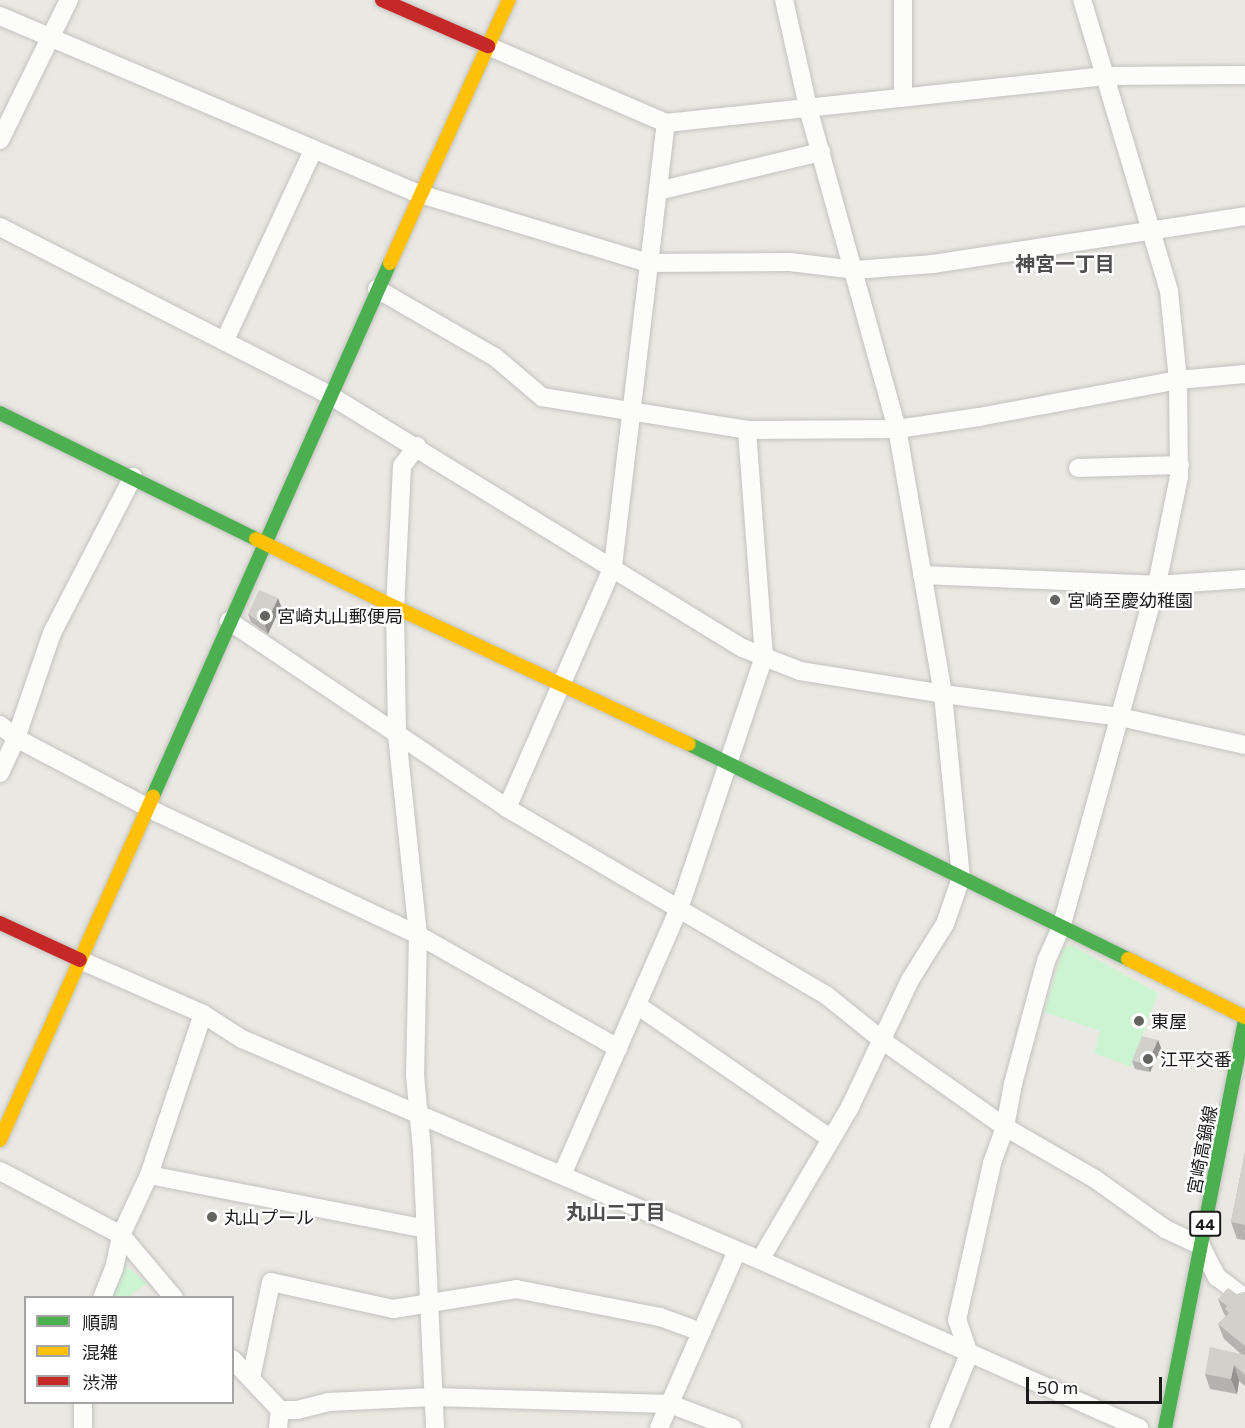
<!DOCTYPE html>
<meta charset="utf-8">
<style>
body{margin:0}
#map{position:relative;width:1245px;height:1428px;overflow:hidden;background:#eae8e2;font-family:Commissioner,"Noto Sans JP",sans-serif}
div>[style]{position:absolute}
.park>*{inset:0;background:#cdf4d2}
.roads{filter:drop-shadow(0 0 2px #c2c2bf) drop-shadow(0 0 2px #c2c2bf)}
.street>*{height:18px;margin:-9px;padding:0 9px;transform-origin:9px;border-radius:9px;background:#fcfcfb}
.fast>*{height:14px;margin:-7px;padding:0 7px;transform-origin:7px;border-radius:7px;background:#4caf50}
.slow>*{height:14px;margin:-7px;padding:0 7px;transform-origin:7px;border-radius:7px;background:#ffc107}
.jam>*{height:14px;margin:-7px;padding:0 7px;transform-origin:7px;border-radius:7px;background:#c62828}
.wall>*{inset:0;background:#b5b3af}
.shaded-wall>*{inset:0;background:#93928e}
.building>*{inset:0;background:#d2d0cb}
.dots>*{width:16px;height:16px;translate:-50% -50%;box-sizing:border-box;border:3px solid #fff;border-radius:50%}
span{translate:-50% -50%;white-space:nowrap;text-align:center;line-height:1.15;-webkit-text-stroke:4.5px #fff;paint-order:stroke}
.shield-label span{padding:2px 4px;background:#fff;border:2px solid;border-radius:4px;-webkit-text-stroke-width:0}
.shield-label{font-size:16px;color:#1b1b1b;font-weight:700}
.poi-label{font-size:18px;color:#1b1b1b}
.left{translate:0 -50%;text-align:left}
.street-label{font-size:18px;color:#1b1b1b}
.neighbourhood-label{font-size:20px;color:#4e4e4e;font-weight:700}
.legend{position:absolute;left:24px;top:1296px;width:210px;height:108px;box-sizing:border-box;background:#fff;border:2px solid #a4a4a4;margin:0;padding:8px 10px;list-style:none;font-size:18px;color:#1b1b1b}
.legend li{display:flex;align-items:center;gap:12px;height:30px}
.legend b{width:30px;border:2px solid #a4a4a4}
.scale{position:absolute;left:1026px;top:1377px;width:136px;height:27px;box-sizing:border-box;border:3px solid #1b1b1b;border-top:0;padding-left:8px;font-size:18px;line-height:21px;white-space:nowrap;color:#1b1b1b;-webkit-text-stroke:4px #fff;paint-order:stroke}
</style>
<div id="map">
<div class="park">
<div style="clip-path:polygon(1071px 945px,1158px 993px,1131px 1067px,1094px 1053px,1100px 1031px,1044px 1012px,1061px 955px,1064px 948px)"></div>
<div style="clip-path:polygon(121px 1262px,147px 1283px,129px 1297px,107px 1298px)"></div>
</div>
<div class="roads">
<div class="street">
<div style="left:0;top:16px;width:456px;rotate:23deg"></div>
<div style="left:420px;top:194px;width:239px;rotate:16.8deg"></div>
<div style="left:649px;top:263px;width:141px;rotate:-0.4deg"></div>
<div style="left:790px;top:262px;width:65px;rotate:7deg"></div>
<div style="left:855px;top:270px;width:78px;rotate:-4.4deg"></div>
<div style="left:933px;top:264px;width:316px;rotate:-8.7deg"></div>
<div style="left:488px;top:46px;width:194px;rotate:23.4deg"></div>
<div style="left:666px;top:123px;width:442px;rotate:-6.1deg"></div>
<div style="left:1105px;top:76px;width:140px;rotate:-0.4deg"></div>
<div style="left:903px;top:97px;width:97px;rotate:-90deg"></div>
<div style="left:0;top:140px;width:156px;rotate:-63.8deg"></div>
<div style="left:658px;top:191px;width:168px;rotate:-13.5deg"></div>
<div style="left:0;top:227px;width:372px;rotate:27deg"></div>
<div style="left:331px;top:396px;width:483px;rotate:31.5deg"></div>
<div style="left:743px;top:648px;width:23px;rotate:23deg"></div>
<div style="left:764px;top:657px;width:39px;rotate:21deg"></div>
<div style="left:800px;top:671px;width:145px;rotate:9.1deg"></div>
<div style="left:943px;top:694px;width:178px;rotate:7.4deg"></div>
<div style="left:1120px;top:717px;width:128px;rotate:12.6deg"></div>
<div style="left:377px;top:289px;width:136px;rotate:30deg"></div>
<div style="left:495px;top:357px;width:62px;rotate:40.4deg"></div>
<div style="left:542px;top:397px;width:208px;rotate:9.1deg"></div>
<div style="left:747px;top:430px;width:150px;rotate:-0.4deg"></div>
<div style="left:897px;top:429px;width:83px;rotate:-8.3deg"></div>
<div style="left:979px;top:417px;width:202px;rotate:-10.5deg"></div>
<div style="left:1178px;top:380px;width:67px;rotate:-5.1deg"></div>
<div style="left:225px;top:340px;width:209px;rotate:-65.1deg"></div>
<div style="left:417px;top:446px;width:25px;rotate:127deg"></div>
<div style="left:402px;top:466px;width:141px;rotate:92.8deg"></div>
<div style="left:395px;top:607px;width:128px;rotate:89.1deg"></div>
<div style="left:397px;top:735px;width:201px;rotate:84deg"></div>
<div style="left:418px;top:935px;width:140px;rotate:91.2deg"></div>
<div style="left:415px;top:1075px;width:76px;rotate:84.7deg"></div>
<div style="left:422px;top:1151px;width:277px;rotate:87.3deg"></div>
<div style="left:1078px;top:468px;width:102px;rotate:-1.7deg"></div>
<div style="left:922px;top:575px;width:234px;rotate:2.4deg"></div>
<div style="left:1156px;top:585px;width:89px;rotate:-3.9deg"></div>
<div style="left:229px;top:621px;width:335px;rotate:33.9deg"></div>
<div style="left:507px;top:808px;width:370px;rotate:30.4deg"></div>
<div style="left:826px;top:995px;width:73px;rotate:38.9deg"></div>
<div style="left:883px;top:1041px;width:149px;rotate:35.2deg"></div>
<div style="left:1005px;top:1127px;width:104px;rotate:30deg"></div>
<div style="left:1095px;top:1179px;width:86px;rotate:35.5deg"></div>
<div style="left:1165px;top:1229px;width:40px;rotate:25deg"></div>
<div style="left:1201px;top:1246px;width:35px;rotate:63deg"></div>
<div style="left:1217px;top:1277px;width:35px;rotate:37deg"></div>
<div style="left:0;top:725px;width:21px;rotate:39deg"></div>
<div style="left:16px;top:738px;width:161px;rotate:27.8deg"></div>
<div style="left:158px;top:813px;width:287px;rotate:25.1deg"></div>
<div style="left:418px;top:935px;width:230px;rotate:29.5deg"></div>
<div style="left:0;top:773px;width:38px;rotate:-65deg"></div>
<div style="left:16px;top:738px;width:111px;rotate:-71.1deg"></div>
<div style="left:52px;top:633px;width:176px;rotate:-62.6deg"></div>
<div style="left:507px;top:808px;width:264px;rotate:-66.3deg"></div>
<div style="left:613px;top:566px;width:446px;rotate:-83.2deg"></div>
<div style="left:80px;top:960px;width:134px;rotate:23.7deg"></div>
<div style="left:203px;top:1014px;width:46px;rotate:32.7deg"></div>
<div style="left:242px;top:1039px;width:563px;rotate:23.11deg"></div>
<div style="left:760px;top:1260px;width:415px;rotate:23.9deg"></div>
<div style="left:637px;top:1005px;width:236px;rotate:34.6deg"></div>
<div style="left:0;top:1171px;width:137px;rotate:27.9deg"></div>
<div style="left:121px;top:1235px;width:82px;rotate:49.9deg"></div>
<div style="left:149px;top:1175px;width:282px;rotate:11deg"></div>
<div style="left:562px;top:1175px;width:291px;rotate:-66.3deg"></div>
<div style="left:679px;top:909px;width:266px;rotate:-71.4deg"></div>
<div style="left:764px;top:657px;width:228px;rotate:-94.3deg"></div>
<div style="left:760px;top:1260px;width:178px;rotate:-59.5deg"></div>
<div style="left:850px;top:1107px;width:140px;rotate:-64.7deg"></div>
<div style="left:910px;top:980px;width:66px;rotate:-58deg"></div>
<div style="left:945px;top:924px;width:49px;rotate:-70.8deg"></div>
<div style="left:961px;top:878px;width:185px;rotate:-95.6deg"></div>
<div style="left:943px;top:694px;width:269px;rotate:-99.8deg"></div>
<div style="left:897px;top:429px;width:334px;rotate:-105.5deg"></div>
<div style="left:808px;top:107px;width:110px;rotate:-102.6deg"></div>
<div style="left:102px;top:1298px;width:31px;rotate:-68deg"></div>
<div style="left:114px;top:1269px;width:35px;rotate:-78deg"></div>
<div style="left:121px;top:1235px;width:66px;rotate:-65deg"></div>
<div style="left:149px;top:1175px;width:170px;rotate:-71.5deg"></div>
<div style="left:232px;top:1359px;width:70px;rotate:46.7deg"></div>
<div style="left:280px;top:1410px;width:17px"></div>
<div style="left:297px;top:1410px;width:32px;rotate:-14deg"></div>
<div style="left:328px;top:1402px;width:105px;rotate:-2.7deg"></div>
<div style="left:433px;top:1397px;width:237px;rotate:1.7deg"></div>
<div style="left:670px;top:1404px;width:67px;rotate:20.9deg"></div>
<div style="left:251px;top:1378px;width:98px;rotate:-78.2deg"></div>
<div style="left:271px;top:1282px;width:125px;rotate:12.5deg"></div>
<div style="left:393px;top:1309px;width:125px;rotate:-9.2deg"></div>
<div style="left:516px;top:1289px;width:147px;rotate:11deg"></div>
<div style="left:660px;top:1317px;width:44px;rotate:20.1deg"></div>
<div style="left:83px;top:1428px;width:26px;rotate:-90deg"></div>
<div style="left:278px;top:1428px;width:18px;rotate:-84deg"></div>
<div style="left:659px;top:1428px;width:193px;rotate:-66.2deg"></div>
<div style="left:939px;top:1428px;width:80px;rotate:-67.9deg"></div>
<div style="left:969px;top:1354px;width:36px;rotate:-109deg"></div>
<div style="left:957px;top:1320px;width:161px;rotate:-77.4deg"></div>
<div style="left:992px;top:1163px;width:38px;rotate:-70deg"></div>
<div style="left:1005px;top:1127px;width:44px;rotate:-79.5deg"></div>
<div style="left:1013px;top:1084px;width:127px;rotate:-75deg"></div>
<div style="left:1046px;top:961px;width:36px;rotate:-66deg"></div>
<div style="left:1061px;top:928px;width:362px;rotate:-74.5deg"></div>
<div style="left:1158px;top:579px;width:104px;rotate:-78.4deg"></div>
<div style="left:1179px;top:477px;width:97px;rotate:-90.6deg"></div>
<div style="left:1178px;top:380px;width:89px;rotate:-95.8deg"></div>
<div style="left:1169px;top:291px;width:304px;rotate:-106.6deg"></div>
</div>
<div class="fast">
<div style="left:0;top:413px;width:285px;rotate:26.2deg"></div>
<div style="left:689px;top:744px;width:489px;rotate:26.1deg"></div>
<div style="left:153px;top:796px;width:583px;rotate:-66.03deg"></div>
<div style="left:1165px;top:1428px;width:415px;rotate:-78.9deg"></div>
</div>
<div class="slow">
<div style="left:390px;top:263px;width:289px;rotate:-65.7deg"></div>
<div style="left:256px;top:539px;width:155px;rotate:26.1deg"></div>
<div style="left:395px;top:607px;width:324px;rotate:25deg"></div>
<div style="left:1128px;top:959px;width:131px;rotate:26.4deg"></div>
<div style="left:0;top:1140px;width:376px;rotate:-66deg"></div>
</div>
<div class="jam">
<div style="left:382px;top:0;width:116px;rotate:23.5deg"></div>
<div style="left:0;top:923px;width:88px;rotate:24.8deg"></div>
</div>
</div>
<div class="wall">
<div style="clip-path:polygon(281px 606px,268px 634px,251px 622px,248px 614px)"></div>
<div style="clip-path:polygon(1158px 1040px,1161px 1048px,1150px 1072px,1135px 1069px,1132px 1061px)"></div>
<div style="clip-path:polygon(1245px 1152px,1245px 1240px,1237px 1239px,1231px 1222px)"></div>
<div style="clip-path:polygon(1245px 1292px,1245px 1386px,1239px 1381px,1237px 1394px,1210px 1389px,1205px 1374px,1241px 1354px,1224px 1339px,1218px 1324px,1226px 1316px,1224px 1314px,1218px 1299px)"></div>
</div>
<div class="shaded-wall">
<div style="clip-path:polygon(278px 598px,281px 606px,268px 634px,265px 626px)"></div>
<div style="clip-path:polygon(1158px 1040px,1161px 1048px,1150px 1072px,1147px 1064px)"></div>
<div style="clip-path:polygon(1234px 1365px,1239px 1381px,1237px 1394px,1231px 1379px)"></div>
</div>
<div class="building">
<div style="clip-path:polygon(259px 590px,278px 598px,265px 626px,248px 614px)"></div>
<div style="clip-path:polygon(1142px 1036px,1158px 1040px,1147px 1064px,1132px 1061px)"></div>
<div style="clip-path:polygon(1245px 1152px,1245px 1225px,1231px 1222px)"></div>
<div style="clip-path:polygon(1228px 1288px,1237px 1294px,1245px 1292px,1245px 1346px,1218px 1324px,1229px 1313px,1225px 1309px,1227px 1306px,1218px 1299px)"></div>
<div style="clip-path:polygon(1210px 1347px,1245px 1355px,1245px 1375px,1234px 1365px,1231px 1379px,1205px 1374px)"></div>
</div>
<div class="dots">
<div style="left:1055px;top:600px;background:#636361"></div>
<div style="left:265px;top:616px;background:#636361"></div>
<div style="left:1139px;top:1021px;background:#636361"></div>
<div style="left:1148px;top:1059px;background:#636361"></div>
<div style="left:212px;top:1217px;background:#636361"></div>
</div>
<div class="shield-label">
<span style="left:1205px;top:1224px">44</span>
</div>
<div class="poi-label">
<span class="left" style="left:1067px;top:600px">宮崎至慶幼稚園</span>
<span class="left" style="left:277px;top:616px">宮崎丸山郵便局</span>
<span class="left" style="left:1151px;top:1021px">東屋</span>
<span class="left" style="left:1160px;top:1059px">江平交番</span>
<span class="left" style="left:224px;top:1217px">丸山プール</span>
</div>
<div class="street-label">
<span style="left:1202px;top:1150px;rotate:-79deg">宮崎高鍋線</span>
</div>
<div class="neighbourhood-label">
<span style="left:1065px;top:263px">神宮一丁目</span>
<span style="left:616px;top:1211px">丸山二丁目</span>
</div>
<ul class="legend">
<li><b style="height:8px;background:#4caf50"></b>順調</li>
<li><b style="height:8px;background:#ffc107"></b>混雑</li>
<li><b style="height:8px;background:#c62828"></b>渋滞</li>
</ul>
<div class="scale">50 m</div>
</div>
